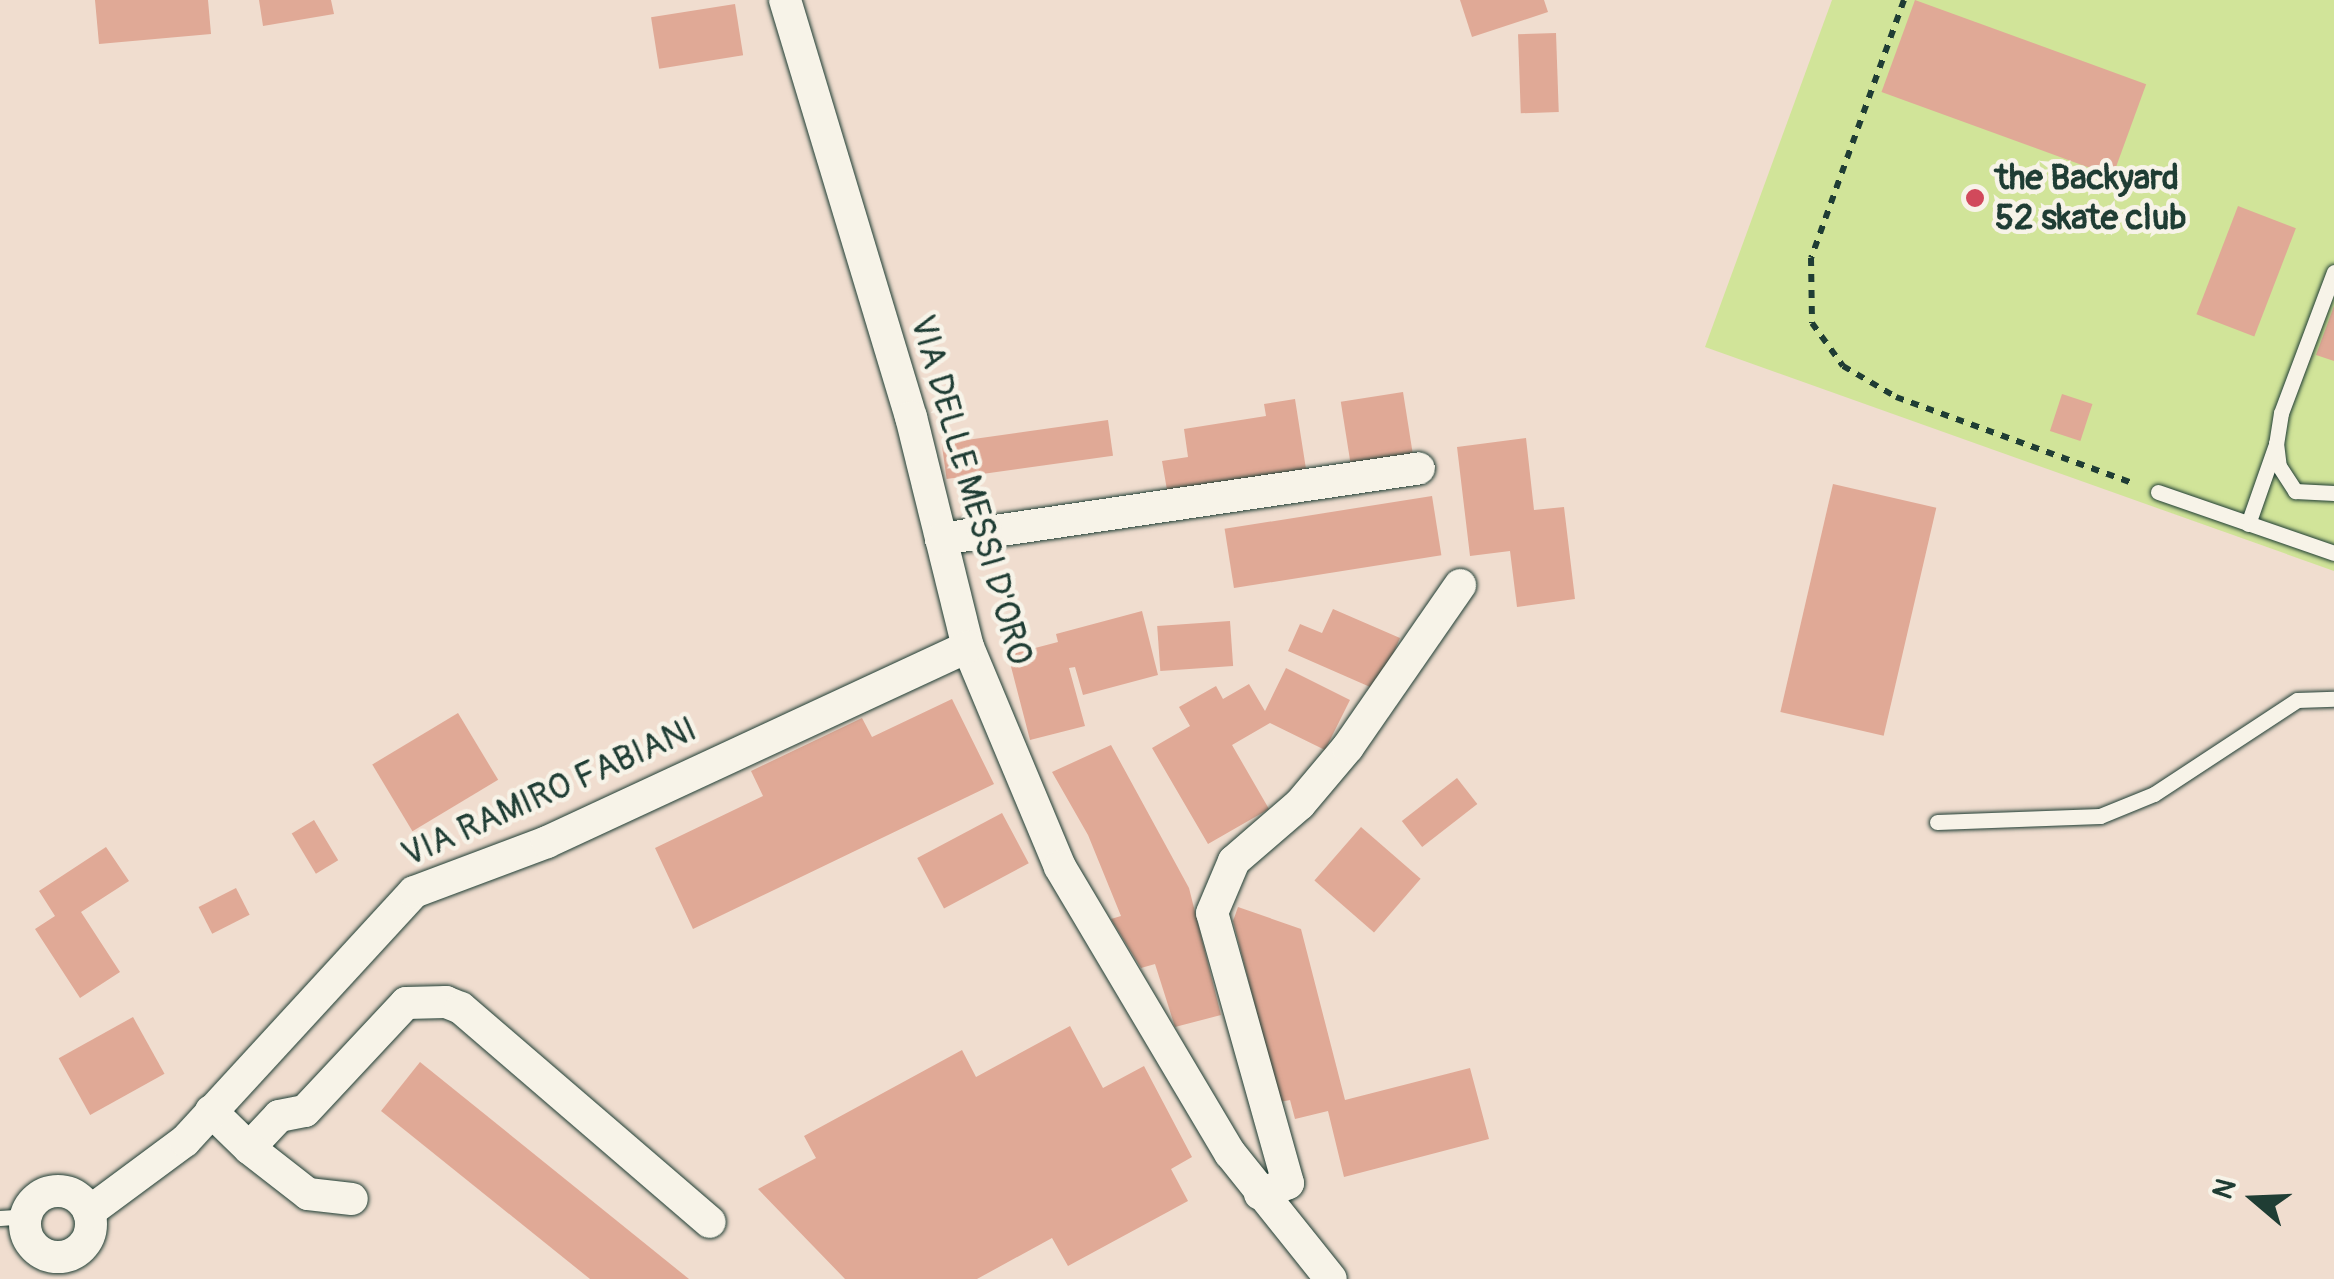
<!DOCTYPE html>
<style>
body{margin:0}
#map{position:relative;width:2334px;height:1279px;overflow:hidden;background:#f0ddcf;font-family:Pangolin,sans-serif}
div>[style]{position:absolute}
.green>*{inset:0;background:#d1e499}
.building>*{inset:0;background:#e0a996;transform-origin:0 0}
.path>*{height:6px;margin-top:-3px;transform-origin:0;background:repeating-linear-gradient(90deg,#1f3d34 0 8px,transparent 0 16px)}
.roads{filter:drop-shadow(0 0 2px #1f3d34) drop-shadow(0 0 2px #1f3d34)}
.service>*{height:15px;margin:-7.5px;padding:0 7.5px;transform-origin:7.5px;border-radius:7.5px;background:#f7f3e8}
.minor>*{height:32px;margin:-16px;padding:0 16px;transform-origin:16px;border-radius:16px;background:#f7f3e8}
.minor>.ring{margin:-16px;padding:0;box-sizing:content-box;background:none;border:32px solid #f7f3e8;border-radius:50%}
.dots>*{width:28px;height:28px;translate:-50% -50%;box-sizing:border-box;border:5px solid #f7f3e8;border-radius:50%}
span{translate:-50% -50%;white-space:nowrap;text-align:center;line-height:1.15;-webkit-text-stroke:9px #f7f3e8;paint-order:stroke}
.poi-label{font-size:35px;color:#1f3d34;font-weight:700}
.left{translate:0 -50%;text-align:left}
.street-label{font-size:35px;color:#1f3d34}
.north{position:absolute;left:2204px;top:1149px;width:100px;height:100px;-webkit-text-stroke:8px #f7f3e8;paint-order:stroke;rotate:289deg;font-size:28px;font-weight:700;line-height:40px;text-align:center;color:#1f3d34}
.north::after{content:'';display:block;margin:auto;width:35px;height:45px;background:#1f3d34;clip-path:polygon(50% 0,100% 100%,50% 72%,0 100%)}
</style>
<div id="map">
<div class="green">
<div style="clip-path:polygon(1832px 0,2334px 0,2334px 571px,1705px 347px)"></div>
</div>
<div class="building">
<div style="clip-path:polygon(95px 0,208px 0,211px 34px,99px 44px)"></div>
<div style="clip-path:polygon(259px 0,331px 0,334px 14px,263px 26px)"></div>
<div style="clip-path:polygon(1460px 0,1544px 0,1548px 12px,1472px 37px)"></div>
<div style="left:1915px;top:0;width:246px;height:98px;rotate:20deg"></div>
<div style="left:735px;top:4px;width:52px;height:85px;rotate:81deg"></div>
<div style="left:1556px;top:33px;width:79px;height:38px;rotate:88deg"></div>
<div style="left:2238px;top:206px;width:62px;height:116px;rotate:21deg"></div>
<div style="clip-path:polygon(2334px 306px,2334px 361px,2316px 355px)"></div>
<div style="left:1403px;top:392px;width:62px;height:63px;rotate:81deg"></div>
<div style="left:2062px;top:394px;width:32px;height:39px;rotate:18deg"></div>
<div style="clip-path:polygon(1295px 399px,1306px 469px,1167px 490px,1162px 461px,1188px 457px,1184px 429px,1266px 416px,1264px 404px)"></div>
<div style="left:1108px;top:420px;width:36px;height:168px;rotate:82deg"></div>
<div style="clip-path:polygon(1526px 438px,1534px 510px,1564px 507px,1575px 599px,1517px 607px,1510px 551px,1470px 556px,1457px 447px)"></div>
<div style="left:1833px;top:484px;width:106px;height:234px;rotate:13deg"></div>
<div style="left:1432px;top:496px;width:60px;height:210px;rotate:81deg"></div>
<div style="clip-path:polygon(1333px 609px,1400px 638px,1377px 690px,1288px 651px,1300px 624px,1322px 633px)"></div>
<div style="clip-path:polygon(1142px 611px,1158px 675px,1083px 695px,1075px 667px,1069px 668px,1085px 726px,1030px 740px,1008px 655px,1058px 642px,1056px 634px)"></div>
<div style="left:1230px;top:621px;width:45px;height:73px;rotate:86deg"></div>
<div style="clip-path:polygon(1286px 668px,1350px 700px,1325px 750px,1270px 723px,1232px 745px,1269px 809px,1208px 844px,1152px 748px,1190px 726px,1179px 707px,1216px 686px,1223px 699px,1249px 684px,1265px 711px)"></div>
<div style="clip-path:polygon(952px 699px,994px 784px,693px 929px,655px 848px,763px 796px,751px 771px,862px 718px,872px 737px)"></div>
<div style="left:458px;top:713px;width:78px;height:100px;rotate:59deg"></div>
<div style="clip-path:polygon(1111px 745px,1189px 888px,1221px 1015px,1175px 1027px,1155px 964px,1141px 968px,1111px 919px,1121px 916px,1088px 835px,1052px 772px)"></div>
<div style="left:1457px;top:778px;width:33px;height:70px;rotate:52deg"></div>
<div style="left:1002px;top:813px;width:57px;height:96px;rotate:62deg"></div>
<div style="left:314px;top:820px;width:47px;height:26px;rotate:59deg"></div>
<div style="left:1361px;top:827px;width:79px;height:71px;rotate:41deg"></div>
<div style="clip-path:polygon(106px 847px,129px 881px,81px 912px,120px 972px,80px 998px,35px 929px,55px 916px,39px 891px)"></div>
<div style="left:236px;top:888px;width:30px;height:42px;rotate:63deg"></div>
<div style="clip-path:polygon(1238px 907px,1301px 929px,1345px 1100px,1470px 1068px,1489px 1139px,1344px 1177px,1328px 1111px,1295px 1119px,1290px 1100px,1280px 1102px,1233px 921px)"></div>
<div style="left:133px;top:1017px;width:65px;height:85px;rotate:61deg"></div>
<div style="clip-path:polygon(1070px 1026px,1103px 1088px,1144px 1066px,1192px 1157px,1171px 1169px,1188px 1201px,1068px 1266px,1052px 1238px,977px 1279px,845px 1279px,758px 1189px,816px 1158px,804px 1136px,962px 1050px,976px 1077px)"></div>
<div style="clip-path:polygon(420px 1062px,689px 1279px,590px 1279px,381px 1111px)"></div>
</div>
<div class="path">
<div style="left:1904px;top:0;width:274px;rotate:109.8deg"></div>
<div style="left:1811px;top:258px;width:65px;rotate:89.1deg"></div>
<div style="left:1812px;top:323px;width:53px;rotate:54.2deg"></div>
<div style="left:1843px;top:366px;width:61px;rotate:30.3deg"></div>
<div style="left:1896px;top:397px;width:254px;rotate:20deg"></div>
</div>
<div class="roads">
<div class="service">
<div style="left:2334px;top:272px;width:151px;rotate:110.6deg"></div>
<div style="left:2281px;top:413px;width:30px;rotate:99deg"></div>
<div style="left:2276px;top:443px;width:23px;rotate:83deg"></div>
<div style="left:2279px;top:466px;width:30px;rotate:57deg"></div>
<div style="left:2295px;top:491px;width:39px;rotate:3deg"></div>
<div style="left:2158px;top:492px;width:186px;rotate:19.1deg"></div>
<div style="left:2248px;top:524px;width:82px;rotate:-70.7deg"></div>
<div style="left:1937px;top:822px;width:163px;rotate:-2.1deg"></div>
<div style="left:2100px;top:816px;width:58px;rotate:-22.2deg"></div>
<div style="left:2154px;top:794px;width:171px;rotate:-33.3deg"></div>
<div style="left:2297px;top:700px;width:37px;rotate:-2deg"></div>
<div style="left:0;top:1218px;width:27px;rotate:-4deg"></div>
</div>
<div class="minor">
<div style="left:785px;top:0;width:436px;rotate:73.2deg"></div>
<div style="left:911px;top:417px;width:237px;rotate:76.1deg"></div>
<div style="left:968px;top:647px;width:238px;rotate:67.3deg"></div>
<div style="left:1060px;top:867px;width:333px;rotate:59.3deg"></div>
<div style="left:1230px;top:1153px;width:161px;rotate:51.3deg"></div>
<div style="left:941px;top:539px;width:483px;rotate:-8.4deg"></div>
<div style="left:211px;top:1111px;width:53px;rotate:44.2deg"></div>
<div style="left:249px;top:1148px;width:44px;rotate:-46.8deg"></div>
<div style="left:279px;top:1116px;width:26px;rotate:-11deg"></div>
<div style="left:305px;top:1111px;width:148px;rotate:-46.9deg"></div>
<div style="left:406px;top:1003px;width:40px;rotate:-1.4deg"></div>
<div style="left:446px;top:1002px;width:16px;rotate:22deg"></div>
<div style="left:461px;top:1008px;width:328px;rotate:40.7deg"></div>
<div style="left:249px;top:1148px;width:75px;rotate:37.9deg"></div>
<div style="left:308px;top:1194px;width:44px;rotate:6.5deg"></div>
<div class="ring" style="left:25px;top:1191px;width:34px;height:34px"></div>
<div style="left:1260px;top:1194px;width:30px;rotate:-21deg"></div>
<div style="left:1288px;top:1183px;width:280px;rotate:-105.7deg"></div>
<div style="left:1212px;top:913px;width:56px;rotate:-67.1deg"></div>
<div style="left:1234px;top:861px;width:87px;rotate:-40.8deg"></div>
<div style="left:1300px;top:804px;width:75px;rotate:-49.9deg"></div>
<div style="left:1348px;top:747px;width:197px;rotate:-55.3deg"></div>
<div style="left:89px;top:1212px;width:119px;rotate:-36.5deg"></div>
<div style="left:185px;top:1141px;width:338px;rotate:-47.4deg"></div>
<div style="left:414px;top:892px;width:142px;rotate:-20.6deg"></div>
<div style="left:547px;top:842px;width:464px;rotate:-24.9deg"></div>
</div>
</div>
<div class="dots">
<div style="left:1975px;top:198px;background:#d1495b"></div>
</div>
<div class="poi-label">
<span class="left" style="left:1995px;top:198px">the Backyard<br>52 skate club</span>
</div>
<div class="street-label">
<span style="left:971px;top:490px;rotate:74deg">VIA DELLE MESSI D'ORO</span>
<span style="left:549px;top:792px;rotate:-24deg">VIA RAMIRO FABIANI</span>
</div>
<div class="north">N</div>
</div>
